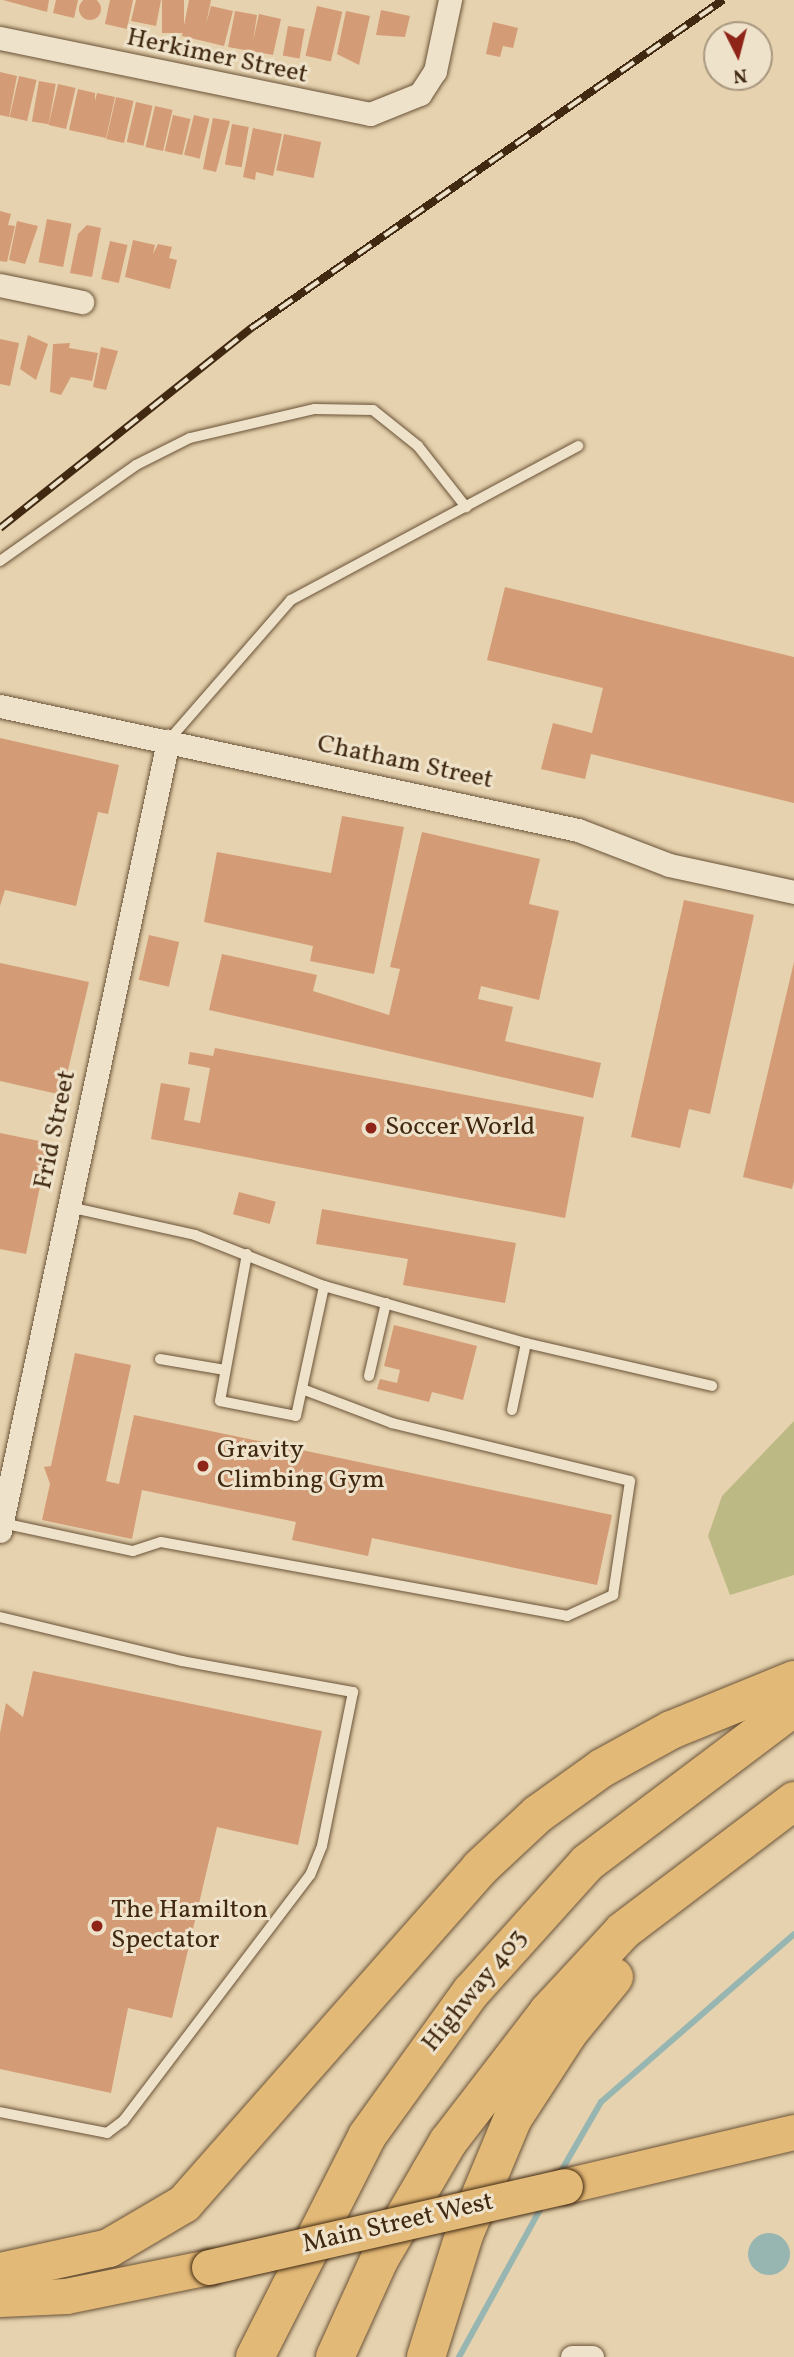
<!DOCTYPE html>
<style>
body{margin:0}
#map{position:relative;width:794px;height:2357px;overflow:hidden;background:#e6d2ae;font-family:Vollkorn,serif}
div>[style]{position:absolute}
.green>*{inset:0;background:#bdb985}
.water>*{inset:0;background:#97b6b1}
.round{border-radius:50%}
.stream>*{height:6px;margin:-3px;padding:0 3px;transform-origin:3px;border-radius:3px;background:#97b6b1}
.building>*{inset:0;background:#d39c76;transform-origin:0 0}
.roads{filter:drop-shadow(0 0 2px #6a5338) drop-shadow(0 0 2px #6a5338)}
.lane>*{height:10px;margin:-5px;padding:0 5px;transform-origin:5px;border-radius:5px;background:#efe2ca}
.street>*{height:23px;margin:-11.5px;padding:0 11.5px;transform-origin:11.5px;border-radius:11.5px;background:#efe2ca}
.primary>*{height:35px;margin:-17.5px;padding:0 17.5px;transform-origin:17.5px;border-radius:17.5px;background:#e3b977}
.highway>*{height:38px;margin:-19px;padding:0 19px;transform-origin:19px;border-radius:19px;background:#e3b977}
.rail>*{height:8px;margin-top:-4px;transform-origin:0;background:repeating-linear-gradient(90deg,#efe2ca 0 16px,#412911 0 32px);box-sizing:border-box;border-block:2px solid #412911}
.bridges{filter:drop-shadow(0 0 2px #412911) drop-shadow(0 0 2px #412911)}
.primary-bridge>*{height:35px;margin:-17.5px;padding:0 17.5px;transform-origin:17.5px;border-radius:17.5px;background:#e3b977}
.dots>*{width:19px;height:19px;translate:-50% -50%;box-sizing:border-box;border:4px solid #efe2ca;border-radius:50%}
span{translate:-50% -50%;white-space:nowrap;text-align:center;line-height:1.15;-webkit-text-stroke:6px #efe2ca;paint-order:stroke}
.street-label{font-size:26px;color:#412911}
.poi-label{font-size:26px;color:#412911}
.left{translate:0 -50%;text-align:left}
.north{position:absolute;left:703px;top:21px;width:70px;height:70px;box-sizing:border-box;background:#efe2ca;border:2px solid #a99880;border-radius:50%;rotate:174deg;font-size:19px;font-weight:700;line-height:28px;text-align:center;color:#412911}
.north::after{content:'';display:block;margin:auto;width:24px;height:32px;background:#8f2418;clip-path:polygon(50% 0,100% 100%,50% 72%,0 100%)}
</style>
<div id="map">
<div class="green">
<div style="clip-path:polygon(794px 1421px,794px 1575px,730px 1595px,708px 1536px,722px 1496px)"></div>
</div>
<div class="water">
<div class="round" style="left:748px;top:2233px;width:42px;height:42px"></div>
</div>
<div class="stream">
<div style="left:560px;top:2173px;width:82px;rotate:-60deg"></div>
<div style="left:601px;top:2102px;width:256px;rotate:-41deg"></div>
<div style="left:459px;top:2357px;width:175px;rotate:-61.2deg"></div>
</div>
<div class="building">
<div class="round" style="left:79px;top:-2px;width:22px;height:22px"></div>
<div style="clip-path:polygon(3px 0,49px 0,47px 12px)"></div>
<div style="clip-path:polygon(56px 0,78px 0,74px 18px,53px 13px)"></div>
<div style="clip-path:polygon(110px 0,133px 0,127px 29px,105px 24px)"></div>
<div style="clip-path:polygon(136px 0,161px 0,156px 26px,131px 21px)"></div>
<div style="left:162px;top:0;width:22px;height:33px"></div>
<div style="clip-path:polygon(189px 0,211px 0,206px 24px,211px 6px,233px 11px,224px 46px,182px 36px)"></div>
<div style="left:317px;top:6px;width:26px;height:51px;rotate:13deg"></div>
<div style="clip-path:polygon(381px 10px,410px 16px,405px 37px,376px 35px)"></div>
<div style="clip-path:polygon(235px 11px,257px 15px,253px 41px,259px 14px,281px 19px,273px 55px,228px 47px)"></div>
<div style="clip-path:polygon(346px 11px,370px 16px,359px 65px,337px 54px)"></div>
<div style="clip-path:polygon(493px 22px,518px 28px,513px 48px,503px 46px,500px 57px,486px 54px)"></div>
<div style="left:288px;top:26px;width:17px;height:30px;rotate:10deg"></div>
<div style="clip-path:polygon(0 72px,17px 76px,9px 117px,0 115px)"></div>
<div style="left:19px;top:76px;width:18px;height:42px;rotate:13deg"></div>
<div style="left:39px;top:81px;width:17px;height:41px;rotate:10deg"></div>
<div style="left:58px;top:84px;width:18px;height:42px;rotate:13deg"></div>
<div style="clip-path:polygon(78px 89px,95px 93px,95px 101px,97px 93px,115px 97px,106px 138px,69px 130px)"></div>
<div style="left:116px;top:97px;width:18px;height:43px;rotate:13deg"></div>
<div style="left:136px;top:102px;width:17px;height:41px;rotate:13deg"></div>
<div style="left:155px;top:106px;width:18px;height:42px;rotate:13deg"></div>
<div style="left:173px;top:115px;width:18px;height:37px;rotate:13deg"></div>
<div style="left:194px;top:115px;width:16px;height:41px;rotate:14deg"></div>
<div style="clip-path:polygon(213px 118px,230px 121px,216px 172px,203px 169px)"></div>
<div style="left:232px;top:124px;width:17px;height:41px;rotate:10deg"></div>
<div style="clip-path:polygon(253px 128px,282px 134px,273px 176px,256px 172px,255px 180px,243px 177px)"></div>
<div style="left:284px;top:134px;width:38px;height:37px;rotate:12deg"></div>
<div style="clip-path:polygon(0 211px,11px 214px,8px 225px,15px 226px,7px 262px,0 261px)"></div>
<div style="left:47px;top:219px;width:25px;height:44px;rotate:11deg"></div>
<div style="clip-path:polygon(17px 221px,38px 226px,25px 264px,9px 260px)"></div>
<div style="clip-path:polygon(87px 225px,101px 228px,92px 277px,70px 273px,78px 234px)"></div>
<div style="clip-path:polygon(133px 240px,155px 245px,153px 254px,158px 244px,172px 247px,169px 258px,177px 260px,170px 289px,125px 277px)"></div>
<div style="left:110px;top:241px;width:18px;height:39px;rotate:13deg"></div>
<div style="clip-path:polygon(28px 335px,48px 344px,36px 380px,20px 369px)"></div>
<div style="clip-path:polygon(0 339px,19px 343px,10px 386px,0 384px)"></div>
<div style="clip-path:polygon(70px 343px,69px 348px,98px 353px,92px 381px,71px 377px,61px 395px,50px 392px,53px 344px)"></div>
<div style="clip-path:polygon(101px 347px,118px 351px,106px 390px,93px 387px)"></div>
<div style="clip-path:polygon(505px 587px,794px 657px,794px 803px,591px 754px,585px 779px,541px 769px,553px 723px,592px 733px,603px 688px,487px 660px)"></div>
<div style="clip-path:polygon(0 738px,119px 765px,108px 814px,98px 812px,76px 906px,5px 890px,0 906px)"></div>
<div style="clip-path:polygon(342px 816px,404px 827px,374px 974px,310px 961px,313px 946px,204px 922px,217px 852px,331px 873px)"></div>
<div style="clip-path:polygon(422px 832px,540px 859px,529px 904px,559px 911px,539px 1000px,481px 986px,478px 999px,513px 1007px,505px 1041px,601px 1063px,593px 1098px,209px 1010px,222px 954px,317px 975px,313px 991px,389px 1015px,400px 969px,390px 967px)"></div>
<div style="clip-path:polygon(684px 900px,754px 915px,710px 1114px,689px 1109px,680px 1148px,631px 1137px)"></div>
<div style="left:149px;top:935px;width:31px;height:46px;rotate:13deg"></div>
<div style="clip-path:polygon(794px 962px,794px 1181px,792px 1189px,743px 1177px)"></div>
<div style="clip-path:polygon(0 963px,89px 982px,62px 1095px,0 1081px)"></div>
<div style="clip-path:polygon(215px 1048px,584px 1117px,565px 1218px,151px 1139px,161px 1083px,190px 1088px,184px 1120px,200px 1123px,210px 1068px,188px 1064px,190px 1052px,213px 1056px)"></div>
<div style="clip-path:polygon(0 1133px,49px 1143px,26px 1254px,0 1249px)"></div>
<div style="left:239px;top:1192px;width:38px;height:23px;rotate:15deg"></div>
<div style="clip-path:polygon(322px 1209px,516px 1243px,505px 1303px,403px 1285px,408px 1259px,316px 1244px)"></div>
<div style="clip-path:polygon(394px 1325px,477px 1346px,463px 1400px,432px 1392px,429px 1402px,377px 1389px,380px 1379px,397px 1383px,400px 1370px,384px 1366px)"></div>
<div style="clip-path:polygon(75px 1353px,131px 1365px,106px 1481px,119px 1484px,134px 1415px,612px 1515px,597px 1585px,372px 1538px,368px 1556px,292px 1540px,296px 1522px,142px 1490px,132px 1539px,42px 1520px,50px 1484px,44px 1467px,51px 1466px)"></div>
<div style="clip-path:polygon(33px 1671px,322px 1731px,298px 1845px,217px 1827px,172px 2018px,128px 2008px,111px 2093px,0 2069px,0 1733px,6px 1703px,23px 1717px)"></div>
</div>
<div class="roads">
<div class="lane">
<div style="left:0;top:561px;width:166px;rotate:-35.2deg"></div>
<div style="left:136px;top:465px;width:60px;rotate:-26.6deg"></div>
<div style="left:190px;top:438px;width:128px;rotate:-13.1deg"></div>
<div style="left:315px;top:409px;width:58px;rotate:1deg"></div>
<div style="left:373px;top:410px;width:58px;rotate:38.7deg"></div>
<div style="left:418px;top:446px;width:78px;rotate:51.8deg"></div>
<div style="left:168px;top:741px;width:187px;rotate:-48.9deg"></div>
<div style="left:291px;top:600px;width:326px;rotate:-28.2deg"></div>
<div style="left:69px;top:1207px;width:129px;rotate:12.5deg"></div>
<div style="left:195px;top:1235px;width:139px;rotate:21.6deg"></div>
<div style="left:324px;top:1286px;width:210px;rotate:15.8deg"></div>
<div style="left:526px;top:1343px;width:191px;rotate:13deg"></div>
<div style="left:247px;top:1254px;width:149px;rotate:100.4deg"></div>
<div style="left:220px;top:1401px;width:77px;rotate:11.2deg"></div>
<div style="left:296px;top:1416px;width:133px;rotate:-77.8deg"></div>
<div style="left:160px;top:1359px;width:66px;rotate:9.6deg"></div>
<div style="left:369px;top:1376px;width:75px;rotate:-76.9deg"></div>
<div style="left:512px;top:1410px;width:68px;rotate:-78.2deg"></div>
<div style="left:2px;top:1523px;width:134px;rotate:12.1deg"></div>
<div style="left:133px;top:1551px;width:29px;rotate:-18deg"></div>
<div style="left:161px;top:1542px;width:413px;rotate:10.3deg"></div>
<div style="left:567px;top:1616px;width:51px;rotate:-24.5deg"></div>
<div style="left:613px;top:1595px;width:115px;rotate:-81.5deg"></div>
<div style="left:630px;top:1481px;width:245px;rotate:-166.3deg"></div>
<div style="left:392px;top:1423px;width:96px;rotate:-159.3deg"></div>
<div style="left:0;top:1617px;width:187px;rotate:13.6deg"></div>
<div style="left:182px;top:1661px;width:174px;rotate:10.3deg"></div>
<div style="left:353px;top:1692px;width:157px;rotate:101.4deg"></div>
<div style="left:322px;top:1846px;width:31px;rotate:112deg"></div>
<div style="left:310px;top:1875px;width:309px;rotate:127.2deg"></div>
<div style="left:123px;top:2121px;width:20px;rotate:143deg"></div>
<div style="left:107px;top:2133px;width:109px;rotate:-168.9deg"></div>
</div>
<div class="street">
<div style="left:0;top:38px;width:378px;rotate:11.6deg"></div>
<div style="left:370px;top:114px;width:54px;rotate:-21.8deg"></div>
<div style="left:420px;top:94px;width:27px;rotate:-57deg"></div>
<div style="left:435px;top:71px;width:73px;rotate:-78.1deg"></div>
<div style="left:0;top:285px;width:84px;rotate:11.7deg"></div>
<div style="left:0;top:706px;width:591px;rotate:12.11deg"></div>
<div style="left:578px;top:830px;width:97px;rotate:21deg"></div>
<div style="left:669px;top:865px;width:128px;rotate:12.2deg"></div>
<div style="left:0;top:1531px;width:808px;rotate:-77.99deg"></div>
<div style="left:572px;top:2357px;width:20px"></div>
</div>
<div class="primary">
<div style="left:565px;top:2186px;width:235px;rotate:-13.3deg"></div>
<div style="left:0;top:2299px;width:66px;rotate:-2.6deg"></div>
<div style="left:66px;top:2296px;width:146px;rotate:-11.5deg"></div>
</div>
<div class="highway">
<div style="left:0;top:2272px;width:112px;rotate:-12.4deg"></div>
<div style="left:109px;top:2248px;width:87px;rotate:-30.4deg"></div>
<div style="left:184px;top:2204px;width:448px;rotate:-48.6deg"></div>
<div style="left:480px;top:1868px;width:79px;rotate:-43deg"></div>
<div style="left:538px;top:1814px;width:79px;rotate:-35.7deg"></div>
<div style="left:602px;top:1768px;width:79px;rotate:-28.8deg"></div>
<div style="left:671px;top:1730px;width:133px;rotate:-22.1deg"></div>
<div style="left:255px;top:2357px;width:248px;rotate:-63.1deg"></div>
<div style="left:367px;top:2136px;width:178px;rotate:-54.2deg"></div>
<div style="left:471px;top:1992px;width:173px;rotate:-48deg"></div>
<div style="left:587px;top:1863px;width:259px;rotate:-37deg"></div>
<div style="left:335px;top:2357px;width:107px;rotate:-65.6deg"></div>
<div style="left:379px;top:2260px;width:137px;rotate:-59.7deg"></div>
<div style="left:448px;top:2142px;width:164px;rotate:-52.4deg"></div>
<div style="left:548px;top:2012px;width:110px;rotate:-47.2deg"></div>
<div style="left:623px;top:1931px;width:215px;rotate:-37.2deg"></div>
<div style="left:426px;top:2357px;width:128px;rotate:-72.7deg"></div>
<div style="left:464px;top:2235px;width:127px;rotate:-67.3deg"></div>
<div style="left:513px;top:2118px;width:103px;rotate:-56.9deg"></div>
<div style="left:569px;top:2032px;width:71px;rotate:-50.7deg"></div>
</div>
</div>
<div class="rail">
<div style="left:0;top:528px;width:323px;rotate:-38.5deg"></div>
<div style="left:253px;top:327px;width:573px;rotate:-34.83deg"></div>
</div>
<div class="bridges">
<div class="primary-bridge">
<div style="left:209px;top:2267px;width:365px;rotate:-12.8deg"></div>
</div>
</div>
<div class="dots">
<div style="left:371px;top:1128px;background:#8f2418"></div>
<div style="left:203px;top:1466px;background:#8f2418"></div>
<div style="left:97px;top:1926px;background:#8f2418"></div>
</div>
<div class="street-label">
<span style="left:217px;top:57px;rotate:12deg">Herkimer Street</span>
<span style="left:405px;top:763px;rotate:12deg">Chatham Street</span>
<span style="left:56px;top:1130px;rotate:-78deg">Frid Street</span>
<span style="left:475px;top:1991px;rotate:-51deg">Highway 403</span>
<span style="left:398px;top:2224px;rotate:-13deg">Main Street West</span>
</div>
<div class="poi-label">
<span class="left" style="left:385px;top:1128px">Soccer World</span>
<span class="left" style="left:217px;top:1466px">Gravity<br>Climbing Gym</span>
<span class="left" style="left:111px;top:1926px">The Hamilton<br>Spectator</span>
</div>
<div class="north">N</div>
</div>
